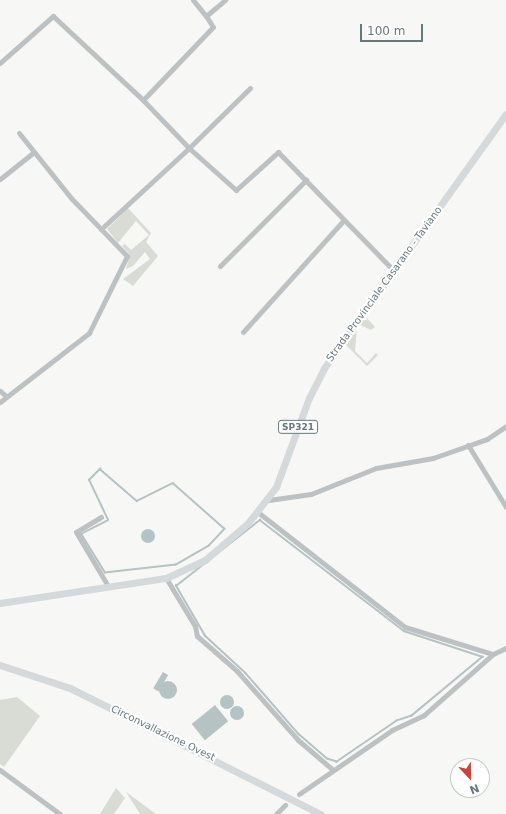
<!DOCTYPE html>
<style>
body{margin:0}
#map{position:relative;width:506px;height:814px;overflow:hidden;background:#f7f7f5;font-family:"DejaVu Sans",sans-serif}
div>[style]{position:absolute}
.green>*{inset:0;background:#d8dcd4}
.water>*{inset:0;background:#b4c3c4;transform-origin:0 0}
.round{border-radius:50%}
.stream>*{height:1.5px;margin:-0.75px;padding:0 0.75px;transform-origin:0.75px;border-radius:0.75px;background:#b4c3c4}
.minor>*{height:5px;margin:-2.5px;padding:0 2.5px;transform-origin:2.5px;border-radius:2.5px;background:#bcc2c4}
.major>*{height:7px;margin:-3.5px;padding:0 3.5px;transform-origin:3.5px;border-radius:3.5px;background:#d4d9db}
span{translate:-50% -50%;white-space:nowrap;text-align:center;line-height:1.15;-webkit-text-stroke:4px #fff;paint-order:stroke}
.shield-label span{padding:1px 3px;background:#fff;border:1px solid;border-radius:3px;-webkit-text-stroke-width:0}
.shield-label{font-size:9px;color:#65787d;font-weight:700}
.street-label{font-size:10px;color:#65787d}
.north{position:absolute;left:450px;top:758px;width:40px;height:40px;box-sizing:border-box;background:#fff;border:1px solid #c1c9cb;border-radius:50%;rotate:158deg;font-size:11px;font-weight:700;line-height:16px;text-align:center;color:#65787d}
.north::after{content:'';display:block;margin:auto;width:14px;height:18px;background:#d33e39;clip-path:polygon(50% 0,100% 100%,50% 72%,0 100%)}
.scale{position:absolute;left:360px;top:24px;width:63px;height:18px;box-sizing:border-box;border:2px solid #65787d;border-top:0;padding-left:5px;font-size:12px;line-height:14px;white-space:nowrap;color:#65787d;-webkit-text-stroke:3px #fff;paint-order:stroke}
</style>
<div id="map">
<div class="green">
<div style="clip-path:polygon(128px 208px,151px 233px,146px 242px,158px 256px,133px 286px,123px 279px,150px 259px,145px 252px,133px 266px,126px 269px,130px 255px,122px 246px,125px 244px,131px 250px,149px 235px,136px 221px,118px 243px,107px 229px)"></div>
<div style="clip-path:polygon(364px 315px,375px 327px,371px 330px,358px 324px)"></div>
<div style="clip-path:polygon(357px 327px,355px 351px,367px 363px,376px 353px,378px 355px,367px 366px,344px 343px)"></div>
<div style="clip-path:polygon(17px 697px,40px 716px,4px 767px,0 764px,0 700px)"></div>
<div style="clip-path:polygon(116px 788px,125px 798px,114px 814px,100px 814px)"></div>
<div style="clip-path:polygon(126px 792px,156px 814px,140px 814px)"></div>
</div>
<div class="water">
<div class="round" style="left:141px;top:529px;width:14px;height:14px"></div>
<div style="left:163px;top:672px;width:6px;height:19px;rotate:31deg"></div>
<div class="round" style="left:159px;top:681px;width:18px;height:18px"></div>
<div class="round" style="left:220px;top:695px;width:14px;height:14px"></div>
<div style="left:215px;top:705px;width:21px;height:30px;rotate:51deg"></div>
<div class="round" style="left:230px;top:706px;width:14px;height:14px"></div>
</div>
<div class="stream">
<div style="left:100px;top:469px;width:49px;rotate:40.9deg"></div>
<div style="left:137px;top:501px;width:40px;rotate:-26.6deg"></div>
<div style="left:173px;top:483px;width:69px;rotate:41.5deg"></div>
<div style="left:225px;top:529px;width:23px;rotate:133deg"></div>
<div style="left:209px;top:546px;width:38px;rotate:150deg"></div>
<div style="left:176px;top:565px;width:71px;rotate:173.6deg"></div>
<div style="left:105px;top:573px;width:46px;rotate:-121.6deg"></div>
<div style="left:81px;top:534px;width:30px;rotate:-27deg"></div>
<div style="left:108px;top:520px;width:44px;rotate:-115.4deg"></div>
<div style="left:89px;top:480px;width:16px;rotate:-45deg"></div>
<div style="left:260px;top:520px;width:182px;rotate:37.6deg"></div>
<div style="left:404px;top:631px;width:83px;rotate:18.2deg"></div>
<div style="left:483px;top:657px;width:92px;rotate:140.3deg"></div>
<div style="left:412px;top:716px;width:16px;rotate:162deg"></div>
<div style="left:397px;top:721px;width:73px;rotate:145.7deg"></div>
<div style="left:337px;top:762px;width:10px;rotate:-163deg"></div>
<div style="left:327px;top:759px;width:37px;rotate:-139deg"></div>
<div style="left:299px;top:735px;width:81px;rotate:-131deg"></div>
<div style="left:246px;top:674px;width:56px;rotate:-137.2deg"></div>
<div style="left:205px;top:636px;width:58px;rotate:-120.1deg"></div>
<div style="left:176px;top:586px;width:107px;rotate:-38.2deg"></div>
</div>
<div class="minor">
<div style="left:193px;top:0;width:21px;rotate:51deg"></div>
<div style="left:0;top:63px;width:71px;rotate:-41.6deg"></div>
<div style="left:53px;top:16px;width:123px;rotate:43deg"></div>
<div style="left:250px;top:88px;width:86px;rotate:135.5deg"></div>
<div style="left:189px;top:148px;width:63px;rotate:41.8deg"></div>
<div style="left:236px;top:190px;width:57px;rotate:-42.1deg"></div>
<div style="left:278px;top:152px;width:165px;rotate:45.7deg"></div>
<div style="left:19px;top:133px;width:83px;rotate:51.3deg"></div>
<div style="left:71px;top:198px;width:43px;rotate:45.9deg"></div>
<div style="left:0;top:179px;width:43px;rotate:-38.5deg"></div>
<div style="left:220px;top:266px;width:122px;rotate:-45deg"></div>
<div style="left:243px;top:332px;width:151px;rotate:-48deg"></div>
<div style="left:0;top:391px;width:8px;rotate:40deg"></div>
<div style="left:0;top:402px;width:113px;rotate:-37.8deg"></div>
<div style="left:89px;top:333px;width:86px;rotate:-63.7deg"></div>
<div style="left:127px;top:256px;width:37px;rotate:-134deg"></div>
<div style="left:101px;top:229px;width:120px;rotate:-42.6deg"></div>
<div style="left:189px;top:148px;width:66px;rotate:-133.8deg"></div>
<div style="left:143px;top:100px;width:101px;rotate:-46.2deg"></div>
<div style="left:213px;top:27px;width:13px;rotate:-122deg"></div>
<div style="left:206px;top:16px;width:25px;rotate:-40deg"></div>
<div style="left:468px;top:445px;width:73px;rotate:58.5deg"></div>
<div style="left:269px;top:500px;width:42px;rotate:-8.1deg"></div>
<div style="left:311px;top:494px;width:70px;rotate:-21.8deg"></div>
<div style="left:376px;top:468px;width:58px;rotate:-10deg"></div>
<div style="left:433px;top:458px;width:57px;rotate:-19.4deg"></div>
<div style="left:487px;top:439px;width:23px;rotate:-34deg"></div>
<div style="left:259px;top:513px;width:185px;rotate:38deg"></div>
<div style="left:405px;top:627px;width:92px;rotate:17.1deg"></div>
<div style="left:101px;top:517px;width:29px;rotate:149deg"></div>
<div style="left:76px;top:532px;width:63px;rotate:59.3deg"></div>
<div style="left:166px;top:578px;width:56px;rotate:58.9deg"></div>
<div style="left:195px;top:626px;width:10px;rotate:79deg"></div>
<div style="left:197px;top:636px;width:53px;rotate:41.2deg"></div>
<div style="left:237px;top:671px;width:92px;rotate:48.5deg"></div>
<div style="left:298px;top:740px;width:46px;rotate:40.6deg"></div>
<div style="left:0;top:770px;width:74px;rotate:36.3deg"></div>
<div style="left:299px;top:794px;width:113px;rotate:-34.5deg"></div>
<div style="left:392px;top:730px;width:35px;rotate:-25deg"></div>
<div style="left:424px;top:715px;width:92px;rotate:-41.5deg"></div>
<div style="left:493px;top:654px;width:14px;rotate:-25deg"></div>
<div style="left:276px;top:814px;width:13px;rotate:-45deg"></div>
</div>
<div class="major">
<div style="left:0;top:603px;width:168px;rotate:-8.6deg"></div>
<div style="left:166px;top:578px;width:43px;rotate:-24.8deg"></div>
<div style="left:205px;top:560px;width:57px;rotate:-40.7deg"></div>
<div style="left:248px;top:523px;width:46px;rotate:-52.1deg"></div>
<div style="left:276px;top:487px;width:95px;rotate:-69.7deg"></div>
<div style="left:309px;top:398px;width:34px;rotate:-63deg"></div>
<div style="left:324px;top:368px;width:312px;rotate:-54.4deg"></div>
<div style="left:0;top:665px;width:74px;rotate:18.2deg"></div>
<div style="left:70px;top:688px;width:281px;rotate:26.7deg"></div>
</div>
<div class="shield-label">
<span style="left:298px;top:427px">SP321</span>
</div>
<div class="street-label">
<span style="left:384px;top:284px;rotate:-54deg">Strada Provinciale Casarano - Taviano</span>
<span style="left:163px;top:733px;rotate:26deg">Circonvallazione Ovest</span>
</div>
<div class="north">N</div>
<div class="scale">100 m</div>
</div>
